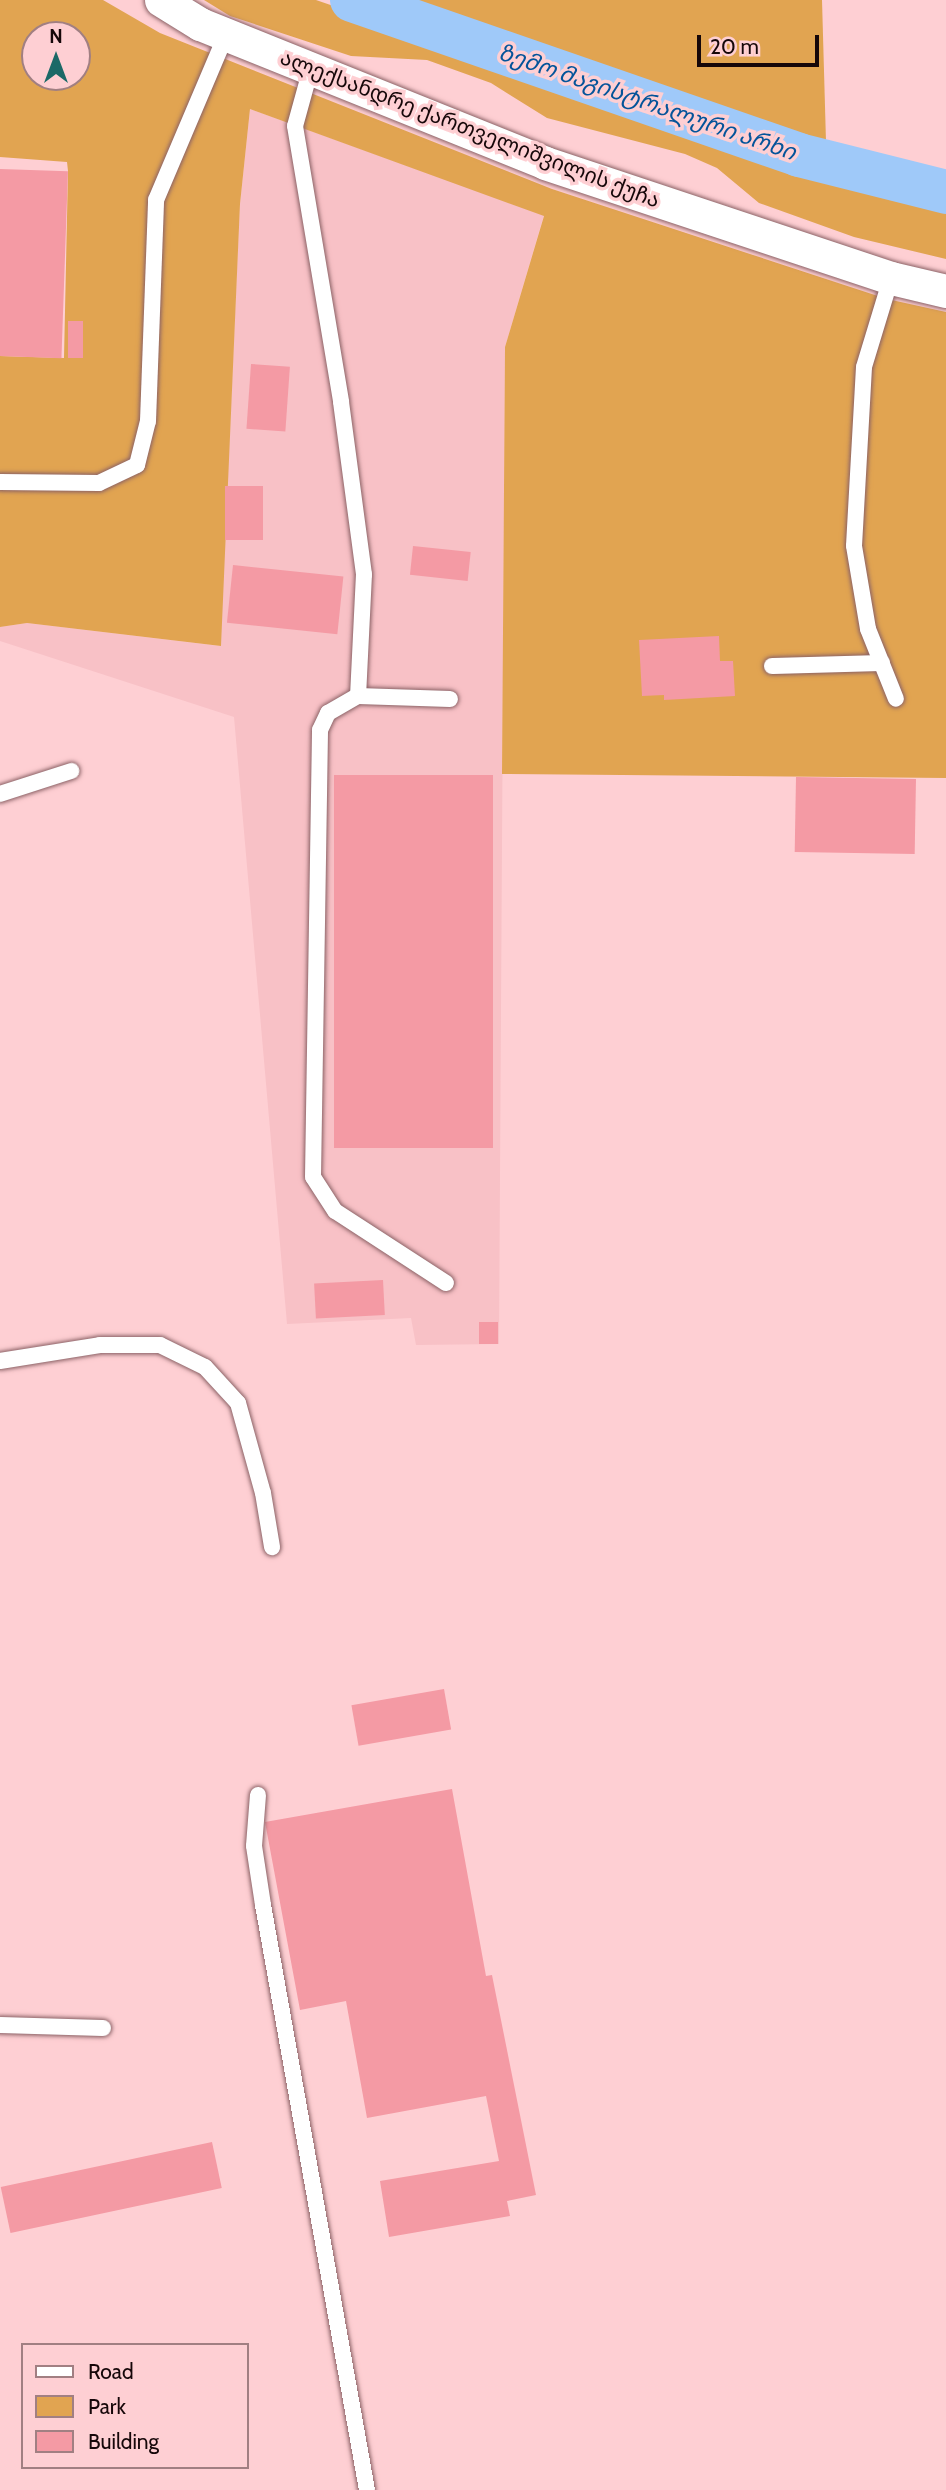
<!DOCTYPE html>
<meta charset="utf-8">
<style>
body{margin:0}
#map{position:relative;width:946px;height:2490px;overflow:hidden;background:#fecfd3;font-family:Cabin,"Noto Sans Georgian",sans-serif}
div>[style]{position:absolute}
.built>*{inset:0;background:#f8c1c6}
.green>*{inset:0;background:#e1a451}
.canal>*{height:44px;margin:-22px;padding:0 22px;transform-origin:22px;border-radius:22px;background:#9fc9f9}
.building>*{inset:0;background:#f49aa4;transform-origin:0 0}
.roads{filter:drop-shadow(0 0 2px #8b6266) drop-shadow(0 0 2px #8b6266)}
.service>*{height:16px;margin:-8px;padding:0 8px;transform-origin:8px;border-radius:8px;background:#fff}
.minor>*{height:33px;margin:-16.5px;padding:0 16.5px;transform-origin:16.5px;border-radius:16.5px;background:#fff}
span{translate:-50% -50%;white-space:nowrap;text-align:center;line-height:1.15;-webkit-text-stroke:7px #fecfd3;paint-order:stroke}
.street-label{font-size:21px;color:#160709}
.water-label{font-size:23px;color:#04549a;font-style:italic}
.legend{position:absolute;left:21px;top:2343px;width:228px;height:126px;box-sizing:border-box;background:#fecfd3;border:2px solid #a17f82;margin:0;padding:9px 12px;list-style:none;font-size:21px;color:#160709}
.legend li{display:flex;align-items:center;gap:14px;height:35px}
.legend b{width:35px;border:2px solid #a17f82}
.north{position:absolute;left:21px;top:21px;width:70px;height:70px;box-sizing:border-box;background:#fecfd3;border:2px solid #a17f82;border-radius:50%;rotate:0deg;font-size:19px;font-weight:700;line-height:28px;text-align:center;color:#160709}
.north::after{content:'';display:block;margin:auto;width:24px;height:32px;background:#1c6967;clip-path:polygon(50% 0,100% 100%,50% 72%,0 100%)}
.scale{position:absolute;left:697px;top:35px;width:122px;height:32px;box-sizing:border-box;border:4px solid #160709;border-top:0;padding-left:9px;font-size:21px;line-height:24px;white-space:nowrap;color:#160709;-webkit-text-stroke:5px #fecfd3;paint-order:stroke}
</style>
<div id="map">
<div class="built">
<div style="clip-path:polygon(250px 109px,544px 215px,505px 347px,499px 1344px,416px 1345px,411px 1318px,287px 1324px,234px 717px,0 641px,0 627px,27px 623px,220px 646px,240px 204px)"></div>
</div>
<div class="green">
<div style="clip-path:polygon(evenodd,0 0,103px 0,160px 33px,552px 189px,887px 299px,946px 312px,946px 778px,502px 774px,505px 347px,544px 216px,250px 109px,240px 204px,221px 646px,27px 623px,0 627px,0 356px,64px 358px,68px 171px,67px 162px,0 157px,0 0,35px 35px,77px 35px,77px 77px,35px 77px,35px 35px)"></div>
<div style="clip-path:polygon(204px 0,316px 0,897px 200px,946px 207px,946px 259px,854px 237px,759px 203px,717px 168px,685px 154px,547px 118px,491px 83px,427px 60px,351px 56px,230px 16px)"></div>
<div style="clip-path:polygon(393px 0,822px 0,826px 142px,442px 21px)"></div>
</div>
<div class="canal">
<div style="left:352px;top:0;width:473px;rotate:19.1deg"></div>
<div style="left:799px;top:155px;width:152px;rotate:14.1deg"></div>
</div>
<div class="building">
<div style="left:0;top:169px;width:68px;height:187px;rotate:2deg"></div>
<div style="left:68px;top:321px;width:15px;height:37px"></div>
<div style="left:251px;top:364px;width:39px;height:65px;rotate:4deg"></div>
<div style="left:225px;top:486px;width:38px;height:54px"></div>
<div style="left:413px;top:546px;width:58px;height:29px;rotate:6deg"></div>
<div style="left:233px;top:565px;width:111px;height:58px;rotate:6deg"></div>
<div style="clip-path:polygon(719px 636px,720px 661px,733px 661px,735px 696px,664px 700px,664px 695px,642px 696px,639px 640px)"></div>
<div style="left:334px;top:775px;width:159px;height:373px"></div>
<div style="left:796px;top:777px;width:120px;height:75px;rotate:1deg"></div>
<div style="left:383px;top:1280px;width:35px;height:69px;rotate:87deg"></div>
<div style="left:479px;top:1322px;width:19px;height:22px"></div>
<div style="left:444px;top:1689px;width:41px;height:94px;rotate:80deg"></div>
<div style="clip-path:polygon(452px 1789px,486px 1976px,492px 1975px,536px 2195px,507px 2201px,510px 2216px,389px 2237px,380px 2181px,499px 2161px,486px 2096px,367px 2118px,346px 2001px,300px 2010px,265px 1822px)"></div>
<div style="left:212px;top:2142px;width:47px;height:216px;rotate:78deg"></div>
</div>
<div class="roads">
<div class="service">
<div style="left:311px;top:68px;width:60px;rotate:105.4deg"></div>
<div style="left:295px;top:126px;width:280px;rotate:80.5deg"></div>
<div style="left:341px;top:402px;width:174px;rotate:82.4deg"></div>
<div style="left:364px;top:574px;width:122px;rotate:92.8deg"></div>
<div style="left:891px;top:278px;width:93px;rotate:106.9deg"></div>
<div style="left:864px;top:367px;width:179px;rotate:93.2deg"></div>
<div style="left:854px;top:546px;width:84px;rotate:80.4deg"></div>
<div style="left:868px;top:629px;width:75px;rotate:68.2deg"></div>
<div style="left:0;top:482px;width:99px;rotate:0.6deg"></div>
<div style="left:99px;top:483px;width:42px;rotate:-25.3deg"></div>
<div style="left:137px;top:465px;width:45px;rotate:-76deg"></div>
<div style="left:148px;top:421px;width:221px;rotate:-87.9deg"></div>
<div style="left:156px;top:200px;width:179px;rotate:-67deg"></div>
<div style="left:772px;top:666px;width:110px;rotate:-1.6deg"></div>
<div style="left:0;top:794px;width:75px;rotate:-17.9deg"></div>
<div style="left:446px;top:1283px;width:132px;rotate:-147deg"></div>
<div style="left:335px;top:1211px;width:40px;rotate:-122.9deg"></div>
<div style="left:313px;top:1177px;width:447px;rotate:-89.1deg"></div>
<div style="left:320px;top:730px;width:19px;rotate:-65deg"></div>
<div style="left:328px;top:713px;width:34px;rotate:-30deg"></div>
<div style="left:358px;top:696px;width:92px;rotate:1.9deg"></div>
<div style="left:0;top:1361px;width:101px;rotate:-9.1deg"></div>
<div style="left:100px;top:1345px;width:60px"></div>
<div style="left:160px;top:1345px;width:50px;rotate:26.1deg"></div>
<div style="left:205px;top:1367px;width:49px;rotate:47.5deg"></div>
<div style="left:238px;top:1403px;width:93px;rotate:74.5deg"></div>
<div style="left:263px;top:1493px;width:55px;rotate:80.5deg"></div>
<div style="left:258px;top:1795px;width:51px;rotate:94.5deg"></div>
<div style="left:254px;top:1846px;width:60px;rotate:81.3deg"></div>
<div style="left:263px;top:1905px;width:594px;rotate:79.92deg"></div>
<div style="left:0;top:2025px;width:103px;rotate:1.7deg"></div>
</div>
<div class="minor">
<div style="left:161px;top:0;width:46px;rotate:31.6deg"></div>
<div style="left:200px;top:24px;width:372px;rotate:21.9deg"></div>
<div style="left:545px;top:163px;width:365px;rotate:18.4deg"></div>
<div style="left:891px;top:278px;width:57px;rotate:13.3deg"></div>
</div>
</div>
<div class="street-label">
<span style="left:470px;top:129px;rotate:21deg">ალექსანდრე ქართველიშვილის ქუჩა</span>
</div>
<div class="water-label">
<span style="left:647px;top:102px;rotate:19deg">ზემო მაგისტრალური არხი</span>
</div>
<ul class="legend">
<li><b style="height:9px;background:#fff"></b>Road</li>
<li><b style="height:19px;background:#e1a451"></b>Park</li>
<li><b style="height:19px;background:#f49aa4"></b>Building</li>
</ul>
<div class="north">N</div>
<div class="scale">20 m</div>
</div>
